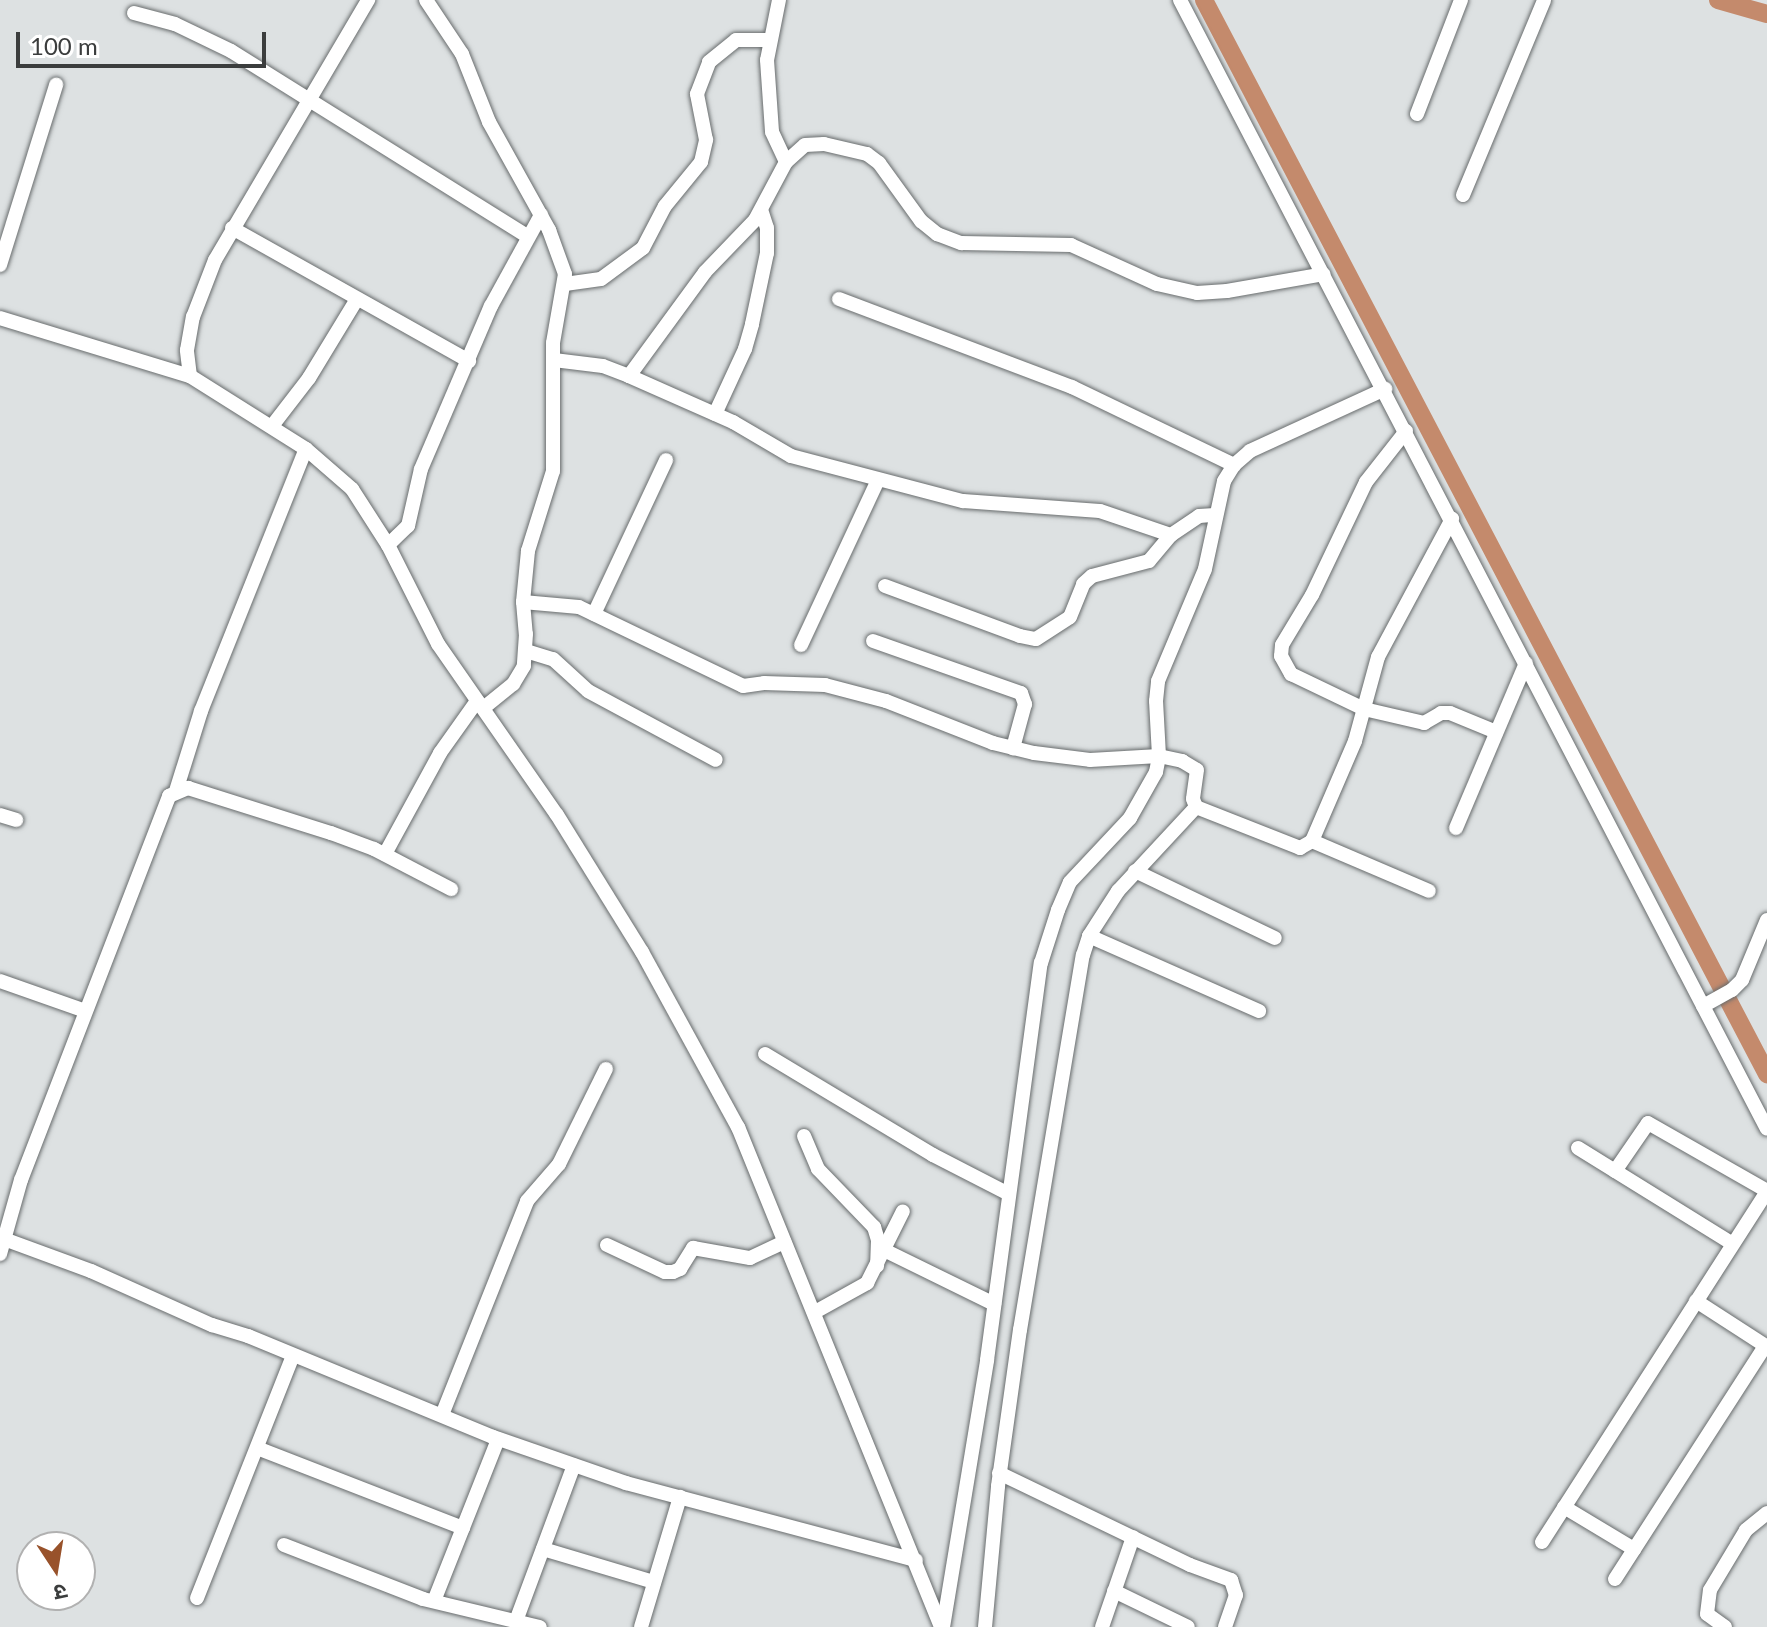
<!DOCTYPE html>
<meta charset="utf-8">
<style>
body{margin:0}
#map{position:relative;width:1767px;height:1627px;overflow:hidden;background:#dde1e2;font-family:Lato,"Noto Sans Devanagari",sans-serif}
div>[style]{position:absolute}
.canal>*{height:18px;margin:-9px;padding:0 9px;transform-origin:9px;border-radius:9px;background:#c48a6c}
.roads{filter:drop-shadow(0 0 2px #686c6d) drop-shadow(0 0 2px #686c6d)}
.minor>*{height:14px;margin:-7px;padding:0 7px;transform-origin:7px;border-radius:7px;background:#fff}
span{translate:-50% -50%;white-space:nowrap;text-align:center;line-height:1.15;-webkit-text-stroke:8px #fff;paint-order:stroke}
.north{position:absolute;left:16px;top:1531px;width:80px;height:80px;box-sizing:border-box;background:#fff;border:2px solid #b1b1b1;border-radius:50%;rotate:168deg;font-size:22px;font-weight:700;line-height:32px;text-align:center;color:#3b3d3d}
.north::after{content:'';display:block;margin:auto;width:28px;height:36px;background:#98522b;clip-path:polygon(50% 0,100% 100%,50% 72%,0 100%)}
.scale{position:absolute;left:16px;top:32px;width:250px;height:36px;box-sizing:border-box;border:4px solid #3b3d3d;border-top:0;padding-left:10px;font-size:24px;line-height:28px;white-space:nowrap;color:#3b3d3d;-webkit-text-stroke:6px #fff;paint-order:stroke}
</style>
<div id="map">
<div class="canal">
<div style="left:1204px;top:0;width:1213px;rotate:62.34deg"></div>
<div style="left:1718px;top:0;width:51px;rotate:15.9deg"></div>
</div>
<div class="roads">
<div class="minor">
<div style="left:426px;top:0;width:65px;rotate:56.3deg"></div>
<div style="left:462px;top:54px;width:73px;rotate:68.3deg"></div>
<div style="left:489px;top:122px;width:124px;rotate:60.9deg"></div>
<div style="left:549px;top:230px;width:47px;rotate:70deg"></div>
<div style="left:565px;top:274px;width:70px;rotate:99.9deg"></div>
<div style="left:553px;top:343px;width:128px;rotate:90deg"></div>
<div style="left:553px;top:471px;width:84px;rotate:107.4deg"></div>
<div style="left:528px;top:551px;width:51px;rotate:95.6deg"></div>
<div style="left:523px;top:602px;width:32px;rotate:85deg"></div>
<div style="left:526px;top:634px;width:32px;rotate:94deg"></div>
<div style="left:524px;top:666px;width:21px;rotate:121deg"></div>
<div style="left:513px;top:684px;width:38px;rotate:141deg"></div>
<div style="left:779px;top:0;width:61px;rotate:101.3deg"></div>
<div style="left:767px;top:60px;width:72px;rotate:86deg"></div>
<div style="left:772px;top:132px;width:33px;rotate:65deg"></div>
<div style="left:1180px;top:0;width:1272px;rotate:62.53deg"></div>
<div style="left:134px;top:13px;width:42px;rotate:15deg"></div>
<div style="left:175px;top:24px;width:62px;rotate:25.7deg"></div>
<div style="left:231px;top:51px;width:349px;rotate:32deg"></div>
<div style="left:1417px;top:114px;width:122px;rotate:-68.9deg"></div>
<div style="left:1463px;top:195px;width:211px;rotate:-67.4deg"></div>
<div style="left:232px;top:228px;width:272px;rotate:29.3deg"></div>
<div style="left:0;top:265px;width:189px;rotate:-72.7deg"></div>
<div style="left:565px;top:284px;width:36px;rotate:-8deg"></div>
<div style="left:601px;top:279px;width:52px;rotate:-36.4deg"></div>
<div style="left:643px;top:248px;width:47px;rotate:-62.4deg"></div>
<div style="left:665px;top:206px;width:57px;rotate:-50.7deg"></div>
<div style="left:701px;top:162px;width:23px;rotate:-77deg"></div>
<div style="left:706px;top:140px;width:47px;rotate:-101.1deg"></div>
<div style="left:697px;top:94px;width:34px;rotate:-69deg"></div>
<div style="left:709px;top:62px;width:35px;rotate:-39deg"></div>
<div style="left:736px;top:40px;width:34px"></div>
<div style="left:839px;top:299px;width:249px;rotate:20.7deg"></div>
<div style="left:1072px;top:387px;width:180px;rotate:25.7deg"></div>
<div style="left:0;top:318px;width:199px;rotate:17deg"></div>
<div style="left:190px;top:376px;width:137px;rotate:32.2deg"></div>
<div style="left:306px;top:449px;width:61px;rotate:41deg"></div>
<div style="left:352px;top:489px;width:67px;rotate:57.3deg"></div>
<div style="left:388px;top:545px;width:111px;rotate:63.2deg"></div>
<div style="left:438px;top:644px;width:208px;rotate:55.2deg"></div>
<div style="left:557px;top:815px;width:161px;rotate:58.2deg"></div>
<div style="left:642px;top:952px;width:200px;rotate:61.3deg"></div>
<div style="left:738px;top:1127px;width:540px;rotate:67.9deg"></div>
<div style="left:554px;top:360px;width:49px;rotate:7deg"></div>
<div style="left:603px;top:366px;width:28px;rotate:21deg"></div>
<div style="left:629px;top:376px;width:114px;rotate:23.9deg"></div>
<div style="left:733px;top:422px;width:67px;rotate:30.4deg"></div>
<div style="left:791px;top:456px;width:178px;rotate:14.7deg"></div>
<div style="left:963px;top:501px;width:137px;rotate:4.2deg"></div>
<div style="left:1100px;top:511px;width:75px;rotate:18.7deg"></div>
<div style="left:1171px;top:535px;width:34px;rotate:-34deg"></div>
<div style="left:1199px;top:516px;width:16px;rotate:-4deg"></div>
<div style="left:190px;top:376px;width:26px;rotate:-97deg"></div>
<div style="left:187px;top:350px;width:34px;rotate:-80deg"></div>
<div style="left:193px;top:317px;width:61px;rotate:-68.9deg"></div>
<div style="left:215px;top:260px;width:302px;rotate:-59.5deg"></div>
<div style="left:629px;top:376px;width:129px;rotate:-53.8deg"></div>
<div style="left:705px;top:272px;width:72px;rotate:-46.1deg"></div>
<div style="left:755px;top:220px;width:66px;rotate:-61.9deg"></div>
<div style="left:786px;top:162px;width:25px;rotate:-42deg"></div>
<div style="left:805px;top:145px;width:19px;rotate:-3deg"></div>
<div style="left:824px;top:144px;width:44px;rotate:13.1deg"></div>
<div style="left:867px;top:154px;width:15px;rotate:37deg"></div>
<div style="left:879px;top:163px;width:72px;rotate:54.1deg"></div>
<div style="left:921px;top:221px;width:21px;rotate:39deg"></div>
<div style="left:937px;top:234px;width:26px;rotate:21deg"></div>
<div style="left:961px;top:243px;width:110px;rotate:1deg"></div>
<div style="left:1071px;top:245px;width:94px;rotate:24.4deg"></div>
<div style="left:1157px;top:284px;width:41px;rotate:12.7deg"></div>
<div style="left:1197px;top:293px;width:30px;rotate:-4deg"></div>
<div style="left:1227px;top:291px;width:98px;rotate:-9.9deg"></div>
<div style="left:715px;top:414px;width:72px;rotate:-65.2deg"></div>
<div style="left:745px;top:349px;width:26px;rotate:-74deg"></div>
<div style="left:752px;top:324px;width:73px;rotate:-78.1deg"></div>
<div style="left:767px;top:253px;width:25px;rotate:-90deg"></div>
<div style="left:767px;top:228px;width:19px;rotate:-108deg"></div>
<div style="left:272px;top:426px;width:61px;rotate:-52.4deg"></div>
<div style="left:309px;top:378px;width:92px;rotate:-58.7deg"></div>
<div style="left:1406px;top:431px;width:65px;rotate:128.1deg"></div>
<div style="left:1366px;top:482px;width:125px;rotate:115.5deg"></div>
<div style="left:1312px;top:595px;width:58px;rotate:121deg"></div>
<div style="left:1282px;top:645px;width:11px;rotate:95deg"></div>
<div style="left:1281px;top:656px;width:21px;rotate:61deg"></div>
<div style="left:1291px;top:674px;width:81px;rotate:25.6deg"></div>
<div style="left:1364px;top:709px;width:62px;rotate:13.1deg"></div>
<div style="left:1424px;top:723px;width:20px;rotate:-30deg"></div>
<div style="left:1441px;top:713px;width:9px"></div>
<div style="left:1450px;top:713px;width:50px;rotate:22.4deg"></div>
<div style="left:388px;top:545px;width:28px;rotate:-44deg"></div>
<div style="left:408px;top:526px;width:58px;rotate:-77.2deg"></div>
<div style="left:421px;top:469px;width:177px;rotate:-66.8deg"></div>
<div style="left:491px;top:306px;width:104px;rotate:-61.2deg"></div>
<div style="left:885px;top:586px;width:144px;rotate:20.3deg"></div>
<div style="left:1020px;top:636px;width:16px;rotate:11deg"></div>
<div style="left:1036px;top:639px;width:40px;rotate:-32.9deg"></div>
<div style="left:1070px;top:617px;width:35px;rotate:-68deg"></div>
<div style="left:1083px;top:584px;width:12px;rotate:-42deg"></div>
<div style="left:1092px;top:576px;width:59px;rotate:-14.7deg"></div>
<div style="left:1149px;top:561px;width:34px;rotate:-50deg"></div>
<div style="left:523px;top:602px;width:56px;rotate:5.1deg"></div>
<div style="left:579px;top:607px;width:182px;rotate:25.7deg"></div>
<div style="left:743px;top:686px;width:21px;rotate:-8deg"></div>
<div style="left:764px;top:683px;width:61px;rotate:1.9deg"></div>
<div style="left:825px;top:685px;width:63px;rotate:14.7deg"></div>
<div style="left:886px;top:701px;width:115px;rotate:21.4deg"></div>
<div style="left:993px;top:743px;width:42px;rotate:13.7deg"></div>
<div style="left:1034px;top:753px;width:56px;rotate:7.1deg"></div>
<div style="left:1090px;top:760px;width:69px;rotate:-3.3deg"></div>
<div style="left:1159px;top:756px;width:24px;rotate:12deg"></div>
<div style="left:1182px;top:761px;width:17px;rotate:31deg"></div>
<div style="left:1197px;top:770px;width:29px;rotate:98deg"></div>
<div style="left:1193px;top:799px;width:9px;rotate:69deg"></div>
<div style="left:1196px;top:807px;width:112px;rotate:21.5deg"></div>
<div style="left:1300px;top:848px;width:14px;rotate:-30deg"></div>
<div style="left:1312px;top:841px;width:109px;rotate:-66.7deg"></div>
<div style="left:1355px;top:741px;width:87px;rotate:-74.7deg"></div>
<div style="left:1378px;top:657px;width:157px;rotate:-61.8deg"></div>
<div style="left:594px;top:614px;width:170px;rotate:-64.9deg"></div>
<div style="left:873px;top:641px;width:157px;rotate:19.4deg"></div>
<div style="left:1021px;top:693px;width:12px;rotate:70deg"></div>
<div style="left:1025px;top:704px;width:46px;rotate:105.3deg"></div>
<div style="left:801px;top:645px;width:182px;rotate:-65deg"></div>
<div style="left:526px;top:651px;width:28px;rotate:17deg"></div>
<div style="left:553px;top:659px;width:47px;rotate:42.4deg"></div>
<div style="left:588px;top:691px;width:145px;rotate:28.3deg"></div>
<div style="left:176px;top:791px;width:84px;rotate:-72.6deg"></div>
<div style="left:201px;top:711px;width:282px;rotate:-68.2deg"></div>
<div style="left:0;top:815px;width:17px;rotate:17deg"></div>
<div style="left:1456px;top:828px;width:179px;rotate:-67deg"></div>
<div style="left:1312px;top:841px;width:127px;rotate:23.1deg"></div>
<div style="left:385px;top:854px;width:115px;rotate:-61.4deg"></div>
<div style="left:440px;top:753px;width:64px;rotate:-54.6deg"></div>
<div style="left:1135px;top:871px;width:155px;rotate:25.6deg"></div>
<div style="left:1089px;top:936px;width:186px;rotate:23.8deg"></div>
<div style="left:0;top:981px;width:90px;rotate:19.4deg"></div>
<div style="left:1703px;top:1006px;width:33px;rotate:-29deg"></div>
<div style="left:1732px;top:990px;width:14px;rotate:-45deg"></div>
<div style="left:1742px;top:980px;width:65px;rotate:-67.4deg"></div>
<div style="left:765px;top:1054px;width:196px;rotate:31deg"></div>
<div style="left:933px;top:1155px;width:85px;rotate:27.2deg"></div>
<div style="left:804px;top:1136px;width:36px;rotate:67deg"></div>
<div style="left:818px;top:1169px;width:81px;rotate:46deg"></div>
<div style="left:874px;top:1227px;width:14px;rotate:73deg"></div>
<div style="left:878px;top:1240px;width:26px;rotate:92deg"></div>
<div style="left:1578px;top:1148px;width:182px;rotate:31.8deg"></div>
<div style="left:1615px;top:1171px;width:58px;rotate:-55.5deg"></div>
<div style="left:1648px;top:1123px;width:137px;rotate:29.7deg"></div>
<div style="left:4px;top:1239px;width:93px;rotate:20.2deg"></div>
<div style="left:91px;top:1271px;width:133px;rotate:24.1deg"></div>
<div style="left:212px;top:1325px;width:38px;rotate:17deg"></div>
<div style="left:248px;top:1336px;width:265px;rotate:22.4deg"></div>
<div style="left:493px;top:1437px;width:141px;rotate:19.1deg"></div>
<div style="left:626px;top:1483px;width:300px;rotate:14.9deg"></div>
<div style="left:607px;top:1245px;width:64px;rotate:25deg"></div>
<div style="left:665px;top:1272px;width:8px"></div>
<div style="left:673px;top:1272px;width:8px;rotate:-23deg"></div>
<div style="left:680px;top:1269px;width:25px;rotate:-58deg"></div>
<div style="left:693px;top:1248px;width:58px;rotate:10deg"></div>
<div style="left:750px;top:1258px;width:38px;rotate:-25deg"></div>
<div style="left:884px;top:1250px;width:123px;rotate:26.1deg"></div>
<div style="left:0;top:1254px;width:77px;rotate:-74.2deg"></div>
<div style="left:21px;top:1180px;width:412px;rotate:-68.9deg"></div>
<div style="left:169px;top:796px;width:21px;rotate:-23deg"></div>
<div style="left:188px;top:788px;width:150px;rotate:17.5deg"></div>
<div style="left:331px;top:833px;width:46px;rotate:20.4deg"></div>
<div style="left:374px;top:849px;width:87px;rotate:27.5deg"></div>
<div style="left:1696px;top:1301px;width:85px;rotate:32.9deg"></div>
<div style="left:815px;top:1312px;width:60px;rotate:-29.1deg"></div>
<div style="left:867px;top:1283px;width:80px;rotate:-63.4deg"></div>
<div style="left:442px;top:1415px;width:230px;rotate:-68.3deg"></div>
<div style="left:527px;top:1201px;width:49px;rotate:-49.1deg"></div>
<div style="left:559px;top:1164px;width:106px;rotate:-63.7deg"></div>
<div style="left:257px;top:1448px;width:221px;rotate:21.2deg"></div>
<div style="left:999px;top:1473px;width:212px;rotate:25.7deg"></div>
<div style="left:1190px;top:1565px;width:44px;rotate:20.1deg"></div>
<div style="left:1231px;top:1580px;width:16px;rotate:72deg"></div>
<div style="left:1236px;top:1595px;width:34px;rotate:109deg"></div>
<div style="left:1564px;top:1507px;width:82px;rotate:31deg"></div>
<div style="left:1542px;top:1542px;width:417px;rotate:-57.3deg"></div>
<div style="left:284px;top:1545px;width:149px;rotate:21.2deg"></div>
<div style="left:423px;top:1599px;width:120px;rotate:13.5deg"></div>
<div style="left:543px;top:1549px;width:116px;rotate:16.6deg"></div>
<div style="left:1615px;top:1579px;width:277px;rotate:-57.2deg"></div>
<div style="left:1114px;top:1591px;width:82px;rotate:25.9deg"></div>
<div style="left:197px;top:1598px;width:260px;rotate:-68.4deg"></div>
<div style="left:434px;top:1601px;width:174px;rotate:-68.4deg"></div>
<div style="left:516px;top:1621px;width:166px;rotate:-69.6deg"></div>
<div style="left:641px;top:1627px;width:136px;rotate:-73.3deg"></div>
<div style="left:943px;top:1627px;width:271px;rotate:-80.6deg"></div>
<div style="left:987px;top:1360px;width:401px;rotate:-82.3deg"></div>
<div style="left:1041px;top:963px;width:56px;rotate:-72.2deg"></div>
<div style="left:1058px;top:910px;width:30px;rotate:-67deg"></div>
<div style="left:1070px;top:882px;width:88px;rotate:-46.8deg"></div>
<div style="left:1130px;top:818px;width:53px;rotate:-60.5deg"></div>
<div style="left:1156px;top:772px;width:16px;rotate:-79deg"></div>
<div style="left:1159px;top:756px;width:55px;rotate:-93.1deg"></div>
<div style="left:1156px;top:701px;width:20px;rotate:-84deg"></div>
<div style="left:1158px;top:681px;width:121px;rotate:-67.2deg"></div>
<div style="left:1205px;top:569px;width:90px;rotate:-77.8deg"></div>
<div style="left:1224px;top:481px;width:19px;rotate:-58deg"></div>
<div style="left:1234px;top:465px;width:21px;rotate:-41deg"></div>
<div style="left:1250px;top:451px;width:149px;rotate:-24.7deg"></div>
<div style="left:985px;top:1627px;width:142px;rotate:-84.7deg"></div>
<div style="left:998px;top:1486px;width:158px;rotate:-82deg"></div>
<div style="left:1020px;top:1330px;width:380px;rotate:-80.5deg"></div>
<div style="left:1083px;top:955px;width:20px;rotate:-72deg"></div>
<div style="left:1089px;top:936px;width:54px;rotate:-57.2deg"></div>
<div style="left:1118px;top:891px;width:115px;rotate:-47.1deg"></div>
<div style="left:1102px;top:1627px;width:95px;rotate:-71deg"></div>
<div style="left:1725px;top:1627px;width:22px;rotate:-144deg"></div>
<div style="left:1707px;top:1614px;width:24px;rotate:-83deg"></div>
<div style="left:1710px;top:1590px;width:70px;rotate:-59deg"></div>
<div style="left:1746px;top:1530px;width:27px;rotate:-39deg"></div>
</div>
</div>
<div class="north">उ</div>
<div class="scale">100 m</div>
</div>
